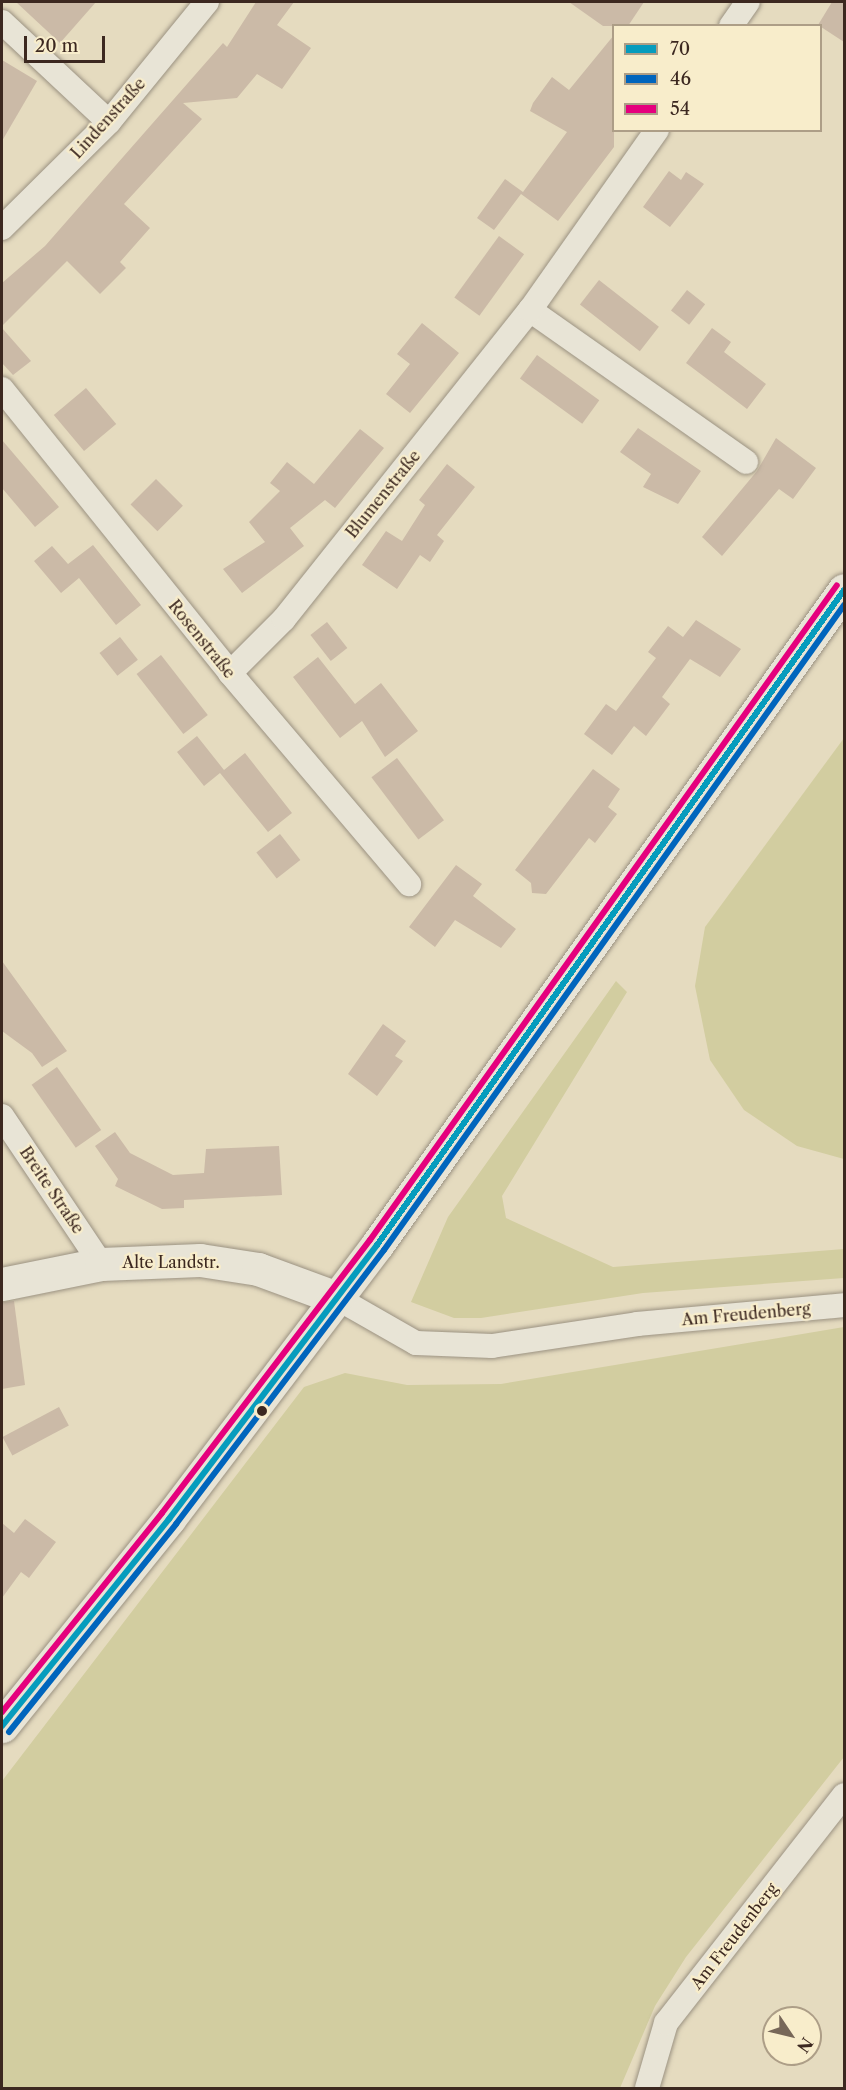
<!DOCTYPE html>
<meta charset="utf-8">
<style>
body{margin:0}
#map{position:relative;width:846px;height:2090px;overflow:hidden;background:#e5dbbf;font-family:"Libre Caslon Text",serif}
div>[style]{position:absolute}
.green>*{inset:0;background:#d2cda0}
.building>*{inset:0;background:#cbbaa7;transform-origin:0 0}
.roads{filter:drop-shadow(0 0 2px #9b9282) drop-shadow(0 0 2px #9b9282)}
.street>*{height:24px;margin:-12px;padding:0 12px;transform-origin:12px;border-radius:12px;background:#e8e4d6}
.secondary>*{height:33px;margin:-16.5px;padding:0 16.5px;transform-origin:16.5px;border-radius:16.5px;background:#e8e4d6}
.bus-1>*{height:6px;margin:-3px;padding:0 3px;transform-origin:3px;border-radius:3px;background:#069cbd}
.bus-2>*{height:6px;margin:-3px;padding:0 3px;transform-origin:3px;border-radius:3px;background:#0065bd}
.bus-3>*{height:6px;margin:-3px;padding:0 3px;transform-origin:3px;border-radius:3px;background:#e5007d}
.dots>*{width:16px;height:16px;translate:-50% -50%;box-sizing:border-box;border:3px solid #f8edcb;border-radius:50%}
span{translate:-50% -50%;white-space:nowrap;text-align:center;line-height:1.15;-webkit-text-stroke:4.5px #f8edcb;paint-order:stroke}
.street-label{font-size:16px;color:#3c2820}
.frame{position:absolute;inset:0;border:3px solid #3c2820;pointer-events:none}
.legend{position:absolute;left:612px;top:24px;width:210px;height:108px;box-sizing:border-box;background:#f8edcb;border:2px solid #ad9e87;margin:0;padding:8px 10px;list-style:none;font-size:18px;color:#3c2820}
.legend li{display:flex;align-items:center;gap:12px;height:30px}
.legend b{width:30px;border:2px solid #ad9e87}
.north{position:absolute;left:762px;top:2006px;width:60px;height:60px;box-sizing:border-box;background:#f8edcb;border:2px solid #ad9e87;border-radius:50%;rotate:125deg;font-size:16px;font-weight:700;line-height:24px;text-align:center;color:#3c2820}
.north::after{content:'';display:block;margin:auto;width:21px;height:27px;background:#776758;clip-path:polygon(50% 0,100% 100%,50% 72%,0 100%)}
.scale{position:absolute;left:24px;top:36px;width:81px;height:27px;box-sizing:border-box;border:3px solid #3c2820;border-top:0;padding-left:8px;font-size:18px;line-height:21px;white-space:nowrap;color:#3c2820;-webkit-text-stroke:4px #f8edcb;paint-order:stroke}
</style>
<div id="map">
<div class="green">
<div style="clip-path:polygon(844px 738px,844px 1159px,797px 1146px,744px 1110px,710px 1060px,695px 986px,705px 927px)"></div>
<div style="clip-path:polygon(616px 981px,627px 992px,502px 1196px,506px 1218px,613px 1267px,844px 1249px,844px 1278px,643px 1293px,481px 1318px,454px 1318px,411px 1302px,448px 1217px)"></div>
<div style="clip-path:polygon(844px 1327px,844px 1757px,686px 1957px,655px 2006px,620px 2088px,2px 2088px,2px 1781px,304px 1387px,345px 1373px,407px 1385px,501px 1384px)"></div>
</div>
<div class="building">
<div style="clip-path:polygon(16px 2px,96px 2px,60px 43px)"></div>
<div style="clip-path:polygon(256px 2px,294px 2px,277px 25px,311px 48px,282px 89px,257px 74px,237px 98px,183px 103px,202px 119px,124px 204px,150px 228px,120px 262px,126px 268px,100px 294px,67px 261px,2px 326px,2px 283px,45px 246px,223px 43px,227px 47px)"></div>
<div style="clip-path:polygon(569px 2px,644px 2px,628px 26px,603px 26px)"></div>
<div style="clip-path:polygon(832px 2px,844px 2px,844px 42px,818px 25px)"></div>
<div style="clip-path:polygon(614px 35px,614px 147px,558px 221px,521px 194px,494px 230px,477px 218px,505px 179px,523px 192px,567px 132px,530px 111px,533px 103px,552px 77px,569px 90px)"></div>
<div style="clip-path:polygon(2px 60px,37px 81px,2px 141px)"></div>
<div style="clip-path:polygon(669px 171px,681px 180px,686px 172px,704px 184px,670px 227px,643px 207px)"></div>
<div style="left:499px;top:236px;width:31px;height:76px;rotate:36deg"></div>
<div style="left:599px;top:280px;width:76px;height:31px;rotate:38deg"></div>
<div style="left:687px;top:290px;width:23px;height:26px;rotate:38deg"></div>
<div style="clip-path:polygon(422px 323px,459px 353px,410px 413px,386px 394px,410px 364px,397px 354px)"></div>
<div style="clip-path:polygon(2px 328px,31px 361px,13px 375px,2px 363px)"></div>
<div style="clip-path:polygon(712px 328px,731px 342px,724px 352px,766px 384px,747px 409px,686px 363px)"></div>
<div style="left:537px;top:355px;width:77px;height:29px;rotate:36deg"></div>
<div style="left:86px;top:388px;width:47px;height:42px;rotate:50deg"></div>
<div style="clip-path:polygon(638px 428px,701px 471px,678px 504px,643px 487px,651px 474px,620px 452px)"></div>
<div style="clip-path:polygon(360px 429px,384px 448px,335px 508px,325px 500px,290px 528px,304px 546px,242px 593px,223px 569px,265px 542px,249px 522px,280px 491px,270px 483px,287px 462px,314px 484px)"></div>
<div style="clip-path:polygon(776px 438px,816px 468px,793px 499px,779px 489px,722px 556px,702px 537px,757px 471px)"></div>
<div style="clip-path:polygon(2px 440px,59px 507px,35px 527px,2px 488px)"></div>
<div style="clip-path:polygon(447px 464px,475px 487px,437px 535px,444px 541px,430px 562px,420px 555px,397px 589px,362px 565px,386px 531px,402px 541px,425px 505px,419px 500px)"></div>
<div style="left:156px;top:479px;width:38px;height:36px;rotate:45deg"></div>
<div style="clip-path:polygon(93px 545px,141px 605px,116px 625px,79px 578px,61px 593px,34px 561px,52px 546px,68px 564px)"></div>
<div style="clip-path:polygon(696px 620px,741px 649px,720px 677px,690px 659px,662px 697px,670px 704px,646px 736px,634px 726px,612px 755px,584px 734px,606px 704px,616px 711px,656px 658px,648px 652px,668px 626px,683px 637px)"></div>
<div style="left:327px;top:622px;width:33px;height:21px;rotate:52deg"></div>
<div style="left:120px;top:637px;width:29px;height:26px;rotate:52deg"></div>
<div style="left:161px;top:655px;width:76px;height:31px;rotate:52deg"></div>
<div style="clip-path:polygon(318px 657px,355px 704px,381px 683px,418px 731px,385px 757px,362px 721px,340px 738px,293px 677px)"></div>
<div style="clip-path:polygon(197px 736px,224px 770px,245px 753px,292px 813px,268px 832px,220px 773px,204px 786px,177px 752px)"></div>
<div style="left:397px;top:758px;width:78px;height:32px;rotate:53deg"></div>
<div style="clip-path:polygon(593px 769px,620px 789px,608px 807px,617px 814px,595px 843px,589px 838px,546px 894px,532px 893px,531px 883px,515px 870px)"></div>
<div style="left:280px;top:834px;width:33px;height:30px;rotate:52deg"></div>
<div style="clip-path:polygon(456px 865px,482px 884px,473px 896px,516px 929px,501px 948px,455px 920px,435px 947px,409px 927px)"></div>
<div style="clip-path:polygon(2px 961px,67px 1051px,42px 1067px,32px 1053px,2px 1031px)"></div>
<div style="clip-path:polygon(383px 1024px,406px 1041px,395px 1056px,403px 1061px,377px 1096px,348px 1074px)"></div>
<div style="left:57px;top:1067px;width:77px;height:31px;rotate:55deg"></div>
<div style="clip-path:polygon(115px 1132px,130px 1153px,173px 1175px,204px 1173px,206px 1149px,279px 1146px,282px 1195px,184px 1200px,184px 1208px,162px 1209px,115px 1186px,118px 1179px,95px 1146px)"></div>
<div style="clip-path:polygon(14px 1301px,25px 1385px,2px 1389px,2px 1302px)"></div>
<div style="left:59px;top:1407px;width:21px;height:64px;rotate:62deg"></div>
<div style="clip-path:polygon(25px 1519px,56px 1542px,29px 1578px,21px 1572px,2px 1598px,2px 1523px,14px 1533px)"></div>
</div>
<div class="roads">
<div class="street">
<div style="left:2px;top:22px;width:146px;rotate:43.1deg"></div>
<div style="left:731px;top:26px;width:29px;rotate:-55deg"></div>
<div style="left:2px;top:228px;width:151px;rotate:-44.7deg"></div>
<div style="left:109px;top:122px;width:155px;rotate:-50.8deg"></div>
<div style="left:530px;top:310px;width:264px;rotate:35.1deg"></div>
<div style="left:2px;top:389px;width:364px;rotate:51.2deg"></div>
<div style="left:230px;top:673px;width:277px;rotate:49.7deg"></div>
<div style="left:230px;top:673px;width:76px;rotate:-45deg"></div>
<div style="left:284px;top:619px;width:395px;rotate:-51.5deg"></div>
<div style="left:530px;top:310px;width:220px;rotate:-54.8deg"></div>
<div style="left:2px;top:1116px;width:178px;rotate:56.2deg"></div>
<div style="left:337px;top:1298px;width:91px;rotate:29.7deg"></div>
<div style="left:416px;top:1343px;width:76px;rotate:2.3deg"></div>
<div style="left:492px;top:1346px;width:147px;rotate:-8.6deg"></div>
<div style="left:637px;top:1324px;width:208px;rotate:-5.2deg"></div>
<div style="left:647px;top:2088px;width:68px;rotate:-73.7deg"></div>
<div style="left:666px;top:2023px;width:289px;rotate:-52deg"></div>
</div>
<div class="secondary">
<div style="left:2px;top:1284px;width:101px;rotate:-11.4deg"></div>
<div style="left:101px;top:1264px;width:99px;rotate:-2.3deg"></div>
<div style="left:200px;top:1260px;width:59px;rotate:8.8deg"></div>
<div style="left:258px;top:1269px;width:84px;rotate:20.2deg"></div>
<div style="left:2px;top:1726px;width:266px;rotate:-51.1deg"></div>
<div style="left:169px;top:1519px;width:344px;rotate:-52.8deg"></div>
<div style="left:377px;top:1245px;width:804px;rotate:-54.51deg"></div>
</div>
</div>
<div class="bus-1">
<div style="left:2px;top:1726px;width:266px;rotate:-51.1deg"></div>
<div style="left:169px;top:1519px;width:344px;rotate:-52.8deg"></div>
<div style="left:377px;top:1245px;width:804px;rotate:-54.51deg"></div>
</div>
<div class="bus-2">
<div style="left:9px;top:1732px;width:267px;rotate:-51.2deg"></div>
<div style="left:176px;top:1524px;width:344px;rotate:-52.8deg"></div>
<div style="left:384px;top:1250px;width:792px;rotate:-54.5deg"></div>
</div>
<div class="bus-3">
<div style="left:2px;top:1712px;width:255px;rotate:-51.2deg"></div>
<div style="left:162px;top:1513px;width:343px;rotate:-52.7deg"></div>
<div style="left:370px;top:1240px;width:804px;rotate:-54.51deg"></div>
</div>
<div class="dots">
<div style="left:262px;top:1411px;background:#3c2820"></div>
</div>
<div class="street-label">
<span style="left:108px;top:118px;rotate:-48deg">Lindenstraße</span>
<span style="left:383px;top:494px;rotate:-51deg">Blumenstraße</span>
<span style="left:202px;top:639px;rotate:51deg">Rosenstraße</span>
<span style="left:52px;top:1190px;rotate:56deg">Breite Straße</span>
<span style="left:171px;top:1262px">Alte Landstr.</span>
<span style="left:746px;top:1314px;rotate:-5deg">Am Freudenberg</span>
<span style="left:734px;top:1936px;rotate:-52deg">Am Freudenberg</span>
</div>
<div class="frame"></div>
<ul class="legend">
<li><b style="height:8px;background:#069cbd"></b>70</li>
<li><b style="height:8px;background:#0065bd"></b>46</li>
<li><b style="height:8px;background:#e5007d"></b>54</li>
</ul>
<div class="north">N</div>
<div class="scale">20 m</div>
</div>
